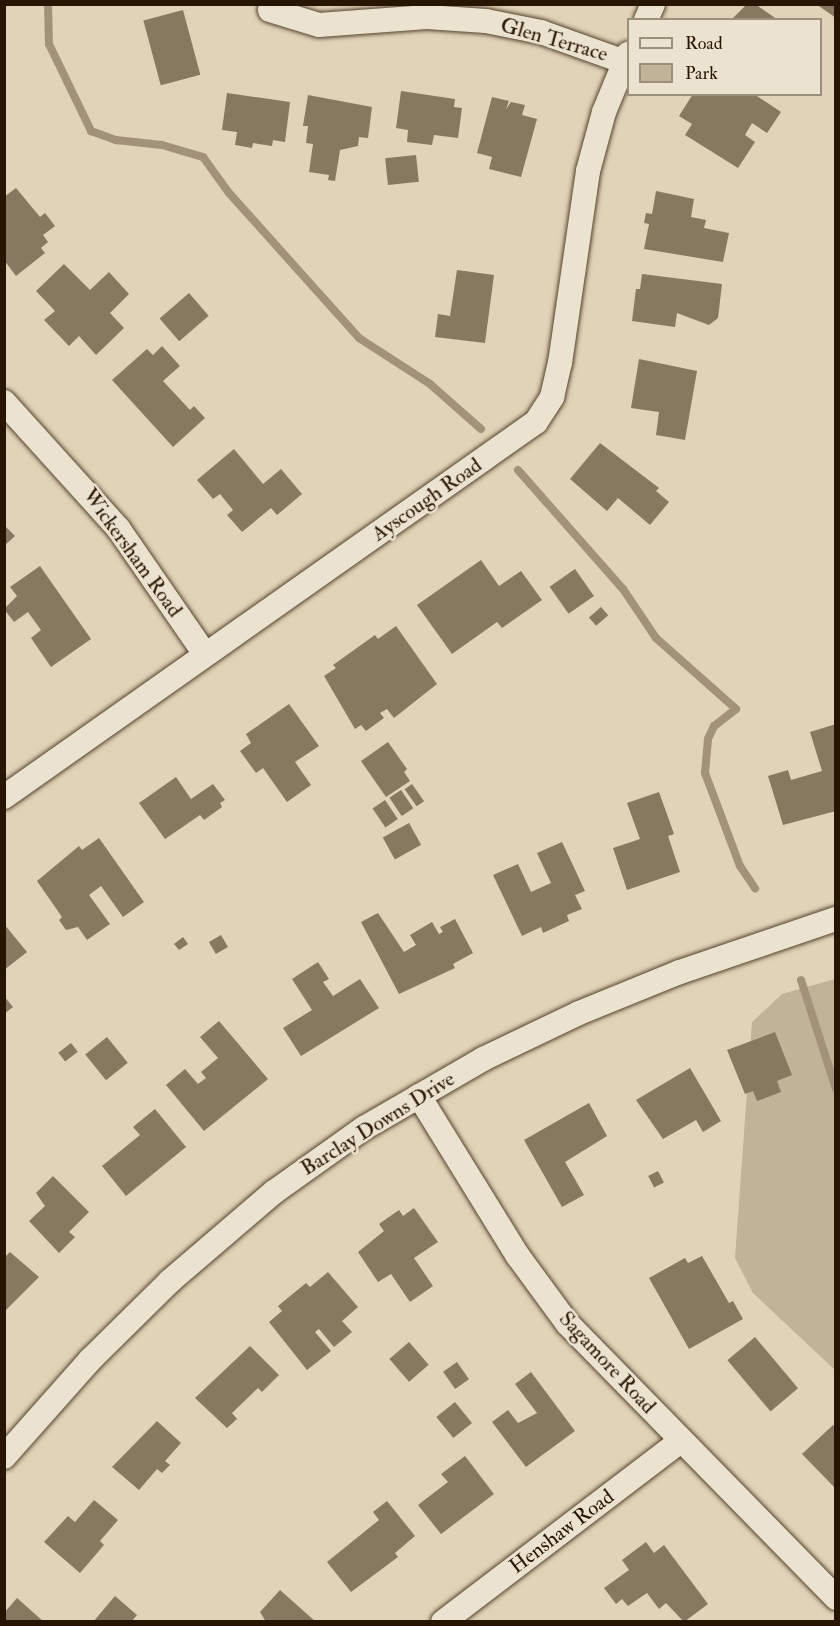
<!DOCTYPE html>
<style>
body{margin:0}
#map{position:relative;width:840px;height:1626px;overflow:hidden;background:#e0d3b7;font-family:"IM FELL Double Pica",serif}
div>[style]{position:absolute}
.green>*{inset:0;background:#c0b398}
.stream>*{height:8px;margin:-4px;padding:0 4px;transform-origin:4px;border-radius:4px;background:#a19279}
.building>*{inset:0;background:#877860;transform-origin:0 0}
.roads{filter:drop-shadow(0 0 2px #54442e) drop-shadow(0 0 2px #54442e)}
.minor>*{height:24px;margin:-12px;padding:0 12px;transform-origin:12px;border-radius:12px;background:#ebe2d0}
span{translate:-50% -50%;white-space:nowrap;text-align:center;line-height:1.15;-webkit-text-stroke:5px #ebe2d0;paint-order:stroke}
.street-label{font-size:21px;color:#261501}
.frame{position:absolute;inset:0;border:6px solid #261501;pointer-events:none}
.legend{position:absolute;left:627px;top:18px;width:195px;height:78px;box-sizing:border-box;background:#ebe2d0;border:2px solid #9c907d;margin:0;padding:8px 10px;list-style:none;font-size:18px;color:#261501}
.legend li{display:flex;align-items:center;gap:12px;height:30px}
.legend b{width:30px;border:2px solid #9c907d}
</style>
<div id="map">
<div class="green">
<div style="clip-path:polygon(835px 979px,835px 1370px,753px 1293px,735px 1258px,752px 1022px,782px 994px)"></div>
</div>
<div class="stream">
<div style="left:48px;top:4px;width:40px;rotate:88.6deg"></div>
<div style="left:49px;top:44px;width:97px;rotate:64.2deg"></div>
<div style="left:91px;top:131px;width:27px;rotate:20deg"></div>
<div style="left:116px;top:140px;width:46px;rotate:6.2deg"></div>
<div style="left:162px;top:145px;width:43px;rotate:16.3deg"></div>
<div style="left:203px;top:157px;width:44px;rotate:54.2deg"></div>
<div style="left:229px;top:193px;width:195px;rotate:48.1deg"></div>
<div style="left:359px;top:338px;width:85px;rotate:32.9deg"></div>
<div style="left:430px;top:384px;width:68px;rotate:41.4deg"></div>
<div style="left:518px;top:470px;width:159px;rotate:48.6deg"></div>
<div style="left:623px;top:589px;width:59px;rotate:56deg"></div>
<div style="left:656px;top:638px;width:107px;rotate:41.6deg"></div>
<div style="left:736px;top:709px;width:28px;rotate:142deg"></div>
<div style="left:714px;top:726px;width:14px;rotate:115deg"></div>
<div style="left:708px;top:739px;width:34px;rotate:95deg"></div>
<div style="left:705px;top:773px;width:99px;rotate:69.4deg"></div>
<div style="left:740px;top:866px;width:27px;rotate:56deg"></div>
<div style="left:801px;top:980px;width:114px;rotate:72.2deg"></div>
</div>
<div class="building">
<div style="clip-path:polygon(747px 4px,755px 4px,778px 20px,731px 20px)"></div>
<div style="clip-path:polygon(816px 4px,836px 4px,836px 18px)"></div>
<div style="left:183px;top:10px;width:67px;height:41px;rotate:75deg"></div>
<div style="clip-path:polygon(401px 91px,455px 99px,454px 107px,462px 108px,458px 138px,434px 135px,432px 145px,407px 142px,408px 130px,396px 128px)"></div>
<div style="clip-path:polygon(227px 93px,290px 102px,285px 142px,273px 140px,272px 146px,253px 143px,252px 148px,235px 145px,237px 132px,222px 130px)"></div>
<div style="clip-path:polygon(693px 94px,754px 94px,781px 112px,767px 133px,752px 123px,745px 135px,755px 142px,738px 168px,685px 135px,692px 124px,679px 116px)"></div>
<div style="clip-path:polygon(308px 95px,372px 107px,368px 138px,359px 137px,358px 146px,340px 150px,335px 181px,328px 180px,329px 175px,309px 172px,313px 144px,306px 143px,308px 126px,303px 126px)"></div>
<div style="clip-path:polygon(492px 97px,509px 101px,506px 109px,511px 102px,525px 105px,522px 115px,537px 119px,521px 177px,489px 169px,492px 157px,477px 153px)"></div>
<div style="left:416px;top:155px;width:27px;height:31px;rotate:84deg"></div>
<div style="clip-path:polygon(16px 188px,40px 217px,45px 213px,55px 226px,43px 235px,48px 242px,41px 248px,45px 253px,16px 276px,4px 260px,4px 197px)"></div>
<div style="clip-path:polygon(656px 191px,694px 199px,691px 217px,706px 220px,704px 228px,729px 233px,723px 262px,644px 249px,649px 224px,644px 223px,646px 213px,652px 214px)"></div>
<div style="clip-path:polygon(64px 264px,90px 290px,109px 272px,129px 294px,110px 313px,124px 328px,96px 355px,79px 336px,69px 346px,44px 320px,55px 311px,36px 291px)"></div>
<div style="clip-path:polygon(457px 270px,494px 275px,485px 343px,435px 337px,438px 314px,450px 316px)"></div>
<div style="clip-path:polygon(642px 274px,722px 284px,718px 318px,709px 325px,677px 313px,675px 327px,632px 321px,636px 289px,640px 289px)"></div>
<div style="left:189px;top:293px;width:30px;height:39px;rotate:49deg"></div>
<div style="clip-path:polygon(162px 346px,180px 366px,163px 381px,190px 410px,194px 406px,205px 418px,173px 447px,112px 380px,147px 349px,153px 355px)"></div>
<div style="clip-path:polygon(639px 359px,697px 371px,685px 440px,656px 435px,659px 412px,631px 408px)"></div>
<div style="clip-path:polygon(600px 443px,659px 488px,656px 491px,669px 502px,650px 525px,618px 498px,607px 511px,570px 479px)"></div>
<div style="clip-path:polygon(234px 449px,263px 484px,281px 469px,302px 494px,277px 515px,271px 508px,242px 532px,227px 515px,233px 510px,220px 494px,213px 499px,197px 480px)"></div>
<div style="clip-path:polygon(4px 525px,15px 536px,4px 546px)"></div>
<div style="clip-path:polygon(481px 560px,499px 586px,521px 571px,542px 600px,502px 628px,497px 622px,452px 654px,417px 605px)"></div>
<div style="clip-path:polygon(40px 566px,91px 639px,51px 667px,31px 638px,41px 630px,28px 612px,14px 622px,4px 609px,17px 596px,10px 587px)"></div>
<div style="left:575px;top:569px;width:33px;height:31px;rotate:55deg"></div>
<div style="left:601px;top:607px;width:11px;height:16px;rotate:49deg"></div>
<div style="clip-path:polygon(396px 626px,437px 684px,394px 718px,387px 709px,380px 713px,384px 718px,366px 731px,361px 725px,355px 729px,324px 676px,336px 668px,333px 665px,375px 635px,378px 639px)"></div>
<div style="clip-path:polygon(289px 704px,319px 746px,295px 762px,311px 785px,287px 802px,263px 768px,256px 773px,240px 751px,251px 743px,246px 734px)"></div>
<div style="clip-path:polygon(836px 724px,836px 811px,783px 825px,768px 776px,788px 770px,791px 780px,822px 771px,810px 732px)"></div>
<div style="clip-path:polygon(388px 742px,407px 769px,404px 772px,410px 781px,386px 797px,361px 761px)"></div>
<div style="clip-path:polygon(176px 777px,191px 799px,213px 784px,225px 800px,220px 803px,222px 807px,204px 820px,200px 815px,165px 839px,139px 803px)"></div>
<div style="left:412px;top:784px;width:21px;height:9px;rotate:55deg"></div>
<div style="left:401px;top:790px;width:22px;height:14px;rotate:56deg"></div>
<div style="clip-path:polygon(659px 792px,674px 834px,668px 836px,680px 872px,627px 890px,613px 848px,640px 839px,627px 803px)"></div>
<div style="left:385px;top:800px;width:23px;height:15px;rotate:56deg"></div>
<div style="left:409px;top:823px;width:25px;height:30px;rotate:61deg"></div>
<div style="clip-path:polygon(99px 838px,144px 902px,123px 917px,101px 886px,89px 895px,110px 924px,87px 940px,78px 927px,66px 930px,59px 920px,62px 917px,37px 881px,79px 846px,82px 850px)"></div>
<div style="clip-path:polygon(562px 842px,585px 891px,575px 895px,582px 909px,567px 915px,569px 921px,543px 933px,541px 927px,522px 936px,493px 875px,518px 864px,531px 892px,551px 883px,537px 853px)"></div>
<div style="clip-path:polygon(378px 913px,404px 952px,416px 945px,410px 935px,432px 922px,439px 934px,443px 932px,440px 927px,455px 919px,473px 953px,453px 964px,455px 968px,399px 994px,361px 922px)"></div>
<div style="clip-path:polygon(4px 924px,27px 952px,4px 970px)"></div>
<div style="left:221px;top:935px;width:14px;height:14px;rotate:60deg"></div>
<div style="clip-path:polygon(183px 937px,188px 944px,179px 950px,174px 944px)"></div>
<div style="clip-path:polygon(318px 962px,329px 979px,323px 982px,333px 996px,360px 979px,379px 1008px,301px 1056px,283px 1028px,312px 1010px,292px 979px)"></div>
<div style="clip-path:polygon(4px 996px,13px 1007px,4px 1014px)"></div>
<div style="clip-path:polygon(219px 1021px,268px 1079px,204px 1131px,166px 1085px,185px 1069px,198px 1084px,206px 1078px,201px 1072px,218px 1058px,200px 1037px)"></div>
<div style="clip-path:polygon(775px 1032px,792px 1075px,777px 1081px,781px 1092px,757px 1101px,753px 1091px,745px 1094px,727px 1050px)"></div>
<div style="left:107px;top:1037px;width:33px;height:28px;rotate:51deg"></div>
<div style="left:71px;top:1043px;width:11px;height:16px;rotate:52deg"></div>
<div style="clip-path:polygon(690px 1068px,721px 1121px,703px 1132px,696px 1120px,663px 1139px,636px 1100px)"></div>
<div style="clip-path:polygon(589px 1103px,607px 1136px,565px 1162px,584px 1195px,562px 1207px,524px 1140px)"></div>
<div style="clip-path:polygon(155px 1109px,186px 1147px,126px 1196px,102px 1166px,140px 1135px,133px 1127px)"></div>
<div style="left:658px;top:1171px;width:13px;height:11px;rotate:63deg"></div>
<div style="clip-path:polygon(53px 1176px,89px 1212px,69px 1232px,75px 1237px,59px 1253px,29px 1221px,45px 1206px,36px 1193px)"></div>
<div style="clip-path:polygon(414px 1208px,438px 1242px,414px 1258px,433px 1286px,410px 1302px,391px 1274px,378px 1282px,358px 1252px,384px 1231px,379px 1224px,399px 1210px,403px 1216px)"></div>
<div style="clip-path:polygon(10px 1252px,39px 1277px,4px 1312px,4px 1258px)"></div>
<div style="clip-path:polygon(702px 1256px,729px 1303px,733px 1301px,743px 1319px,689px 1349px,649px 1278px,685px 1258px,688px 1263px)"></div>
<div style="clip-path:polygon(328px 1272px,358px 1307px,342px 1321px,352px 1332px,334px 1347px,319px 1329px,315px 1332px,331px 1351px,307px 1370px,269px 1322px,282px 1311px,278px 1306px,306px 1283px,310px 1287px)"></div>
<div style="left:755px;top:1337px;width:67px;height:36px;rotate:50deg"></div>
<div style="left:409px;top:1342px;width:30px;height:26px;rotate:49deg"></div>
<div style="clip-path:polygon(250px 1346px,279px 1375px,262px 1392px,258px 1388px,232px 1413px,237px 1419px,227px 1428px,195px 1398px)"></div>
<div style="left:457px;top:1362px;width:21px;height:17px;rotate:55deg"></div>
<div style="clip-path:polygon(531px 1372px,575px 1431px,526px 1467px,492px 1422px,508px 1410px,518px 1423px,537px 1413px,515px 1384px)"></div>
<div style="left:455px;top:1402px;width:27px;height:24px;rotate:51deg"></div>
<div style="clip-path:polygon(157px 1421px,181px 1443px,165px 1461px,170px 1465px,162px 1473px,157px 1469px,139px 1490px,112px 1467px)"></div>
<div style="clip-path:polygon(833px 1425px,836px 1428px,836px 1489px,802px 1454px)"></div>
<div style="clip-path:polygon(465px 1456px,494px 1494px,441px 1534px,418px 1505px,448px 1482px,441px 1474px)"></div>
<div style="clip-path:polygon(94px 1500px,118px 1520px,100px 1541px,104px 1545px,80px 1573px,44px 1542px,68px 1516px,75px 1522px)"></div>
<div style="clip-path:polygon(387px 1501px,415px 1536px,395px 1553px,398px 1557px,351px 1592px,327px 1562px,379px 1520px,373px 1512px)"></div>
<div style="clip-path:polygon(646px 1542px,654px 1553px,664px 1545px,708px 1604px,684px 1622px,666px 1603px,659px 1609px,647px 1593px,628px 1606px,622px 1599px,616px 1604px,604px 1588px,629px 1570px,622px 1560px)"></div>
<div style="clip-path:polygon(280px 1590px,316px 1622px,266px 1622px,260px 1612px)"></div>
<div style="clip-path:polygon(115px 1596px,137px 1615px,131px 1622px,93px 1622px)"></div>
<div style="clip-path:polygon(17px 1598px,44px 1622px,4px 1622px,4px 1613px)"></div>
</div>
<div class="roads">
<div class="minor">
<div style="left:270px;top:10px;width:51px;rotate:17deg"></div>
<div style="left:319px;top:25px;width:108px;rotate:-4.2deg"></div>
<div style="left:427px;top:17px;width:59px;rotate:3.9deg"></div>
<div style="left:486px;top:21px;width:56px;rotate:11.3deg"></div>
<div style="left:541px;top:32px;width:89px;rotate:19.7deg"></div>
<div style="left:646px;top:20px;width:17px;rotate:-66deg"></div>
<div style="left:4px;top:402px;width:170px;rotate:47.9deg"></div>
<div style="left:118px;top:528px;width:153px;rotate:55.4deg"></div>
<div style="left:4px;top:797px;width:651px;rotate:-35.18deg"></div>
<div style="left:536px;top:422px;width:30px;rotate:-57deg"></div>
<div style="left:552px;top:397px;width:35px;rotate:-77deg"></div>
<div style="left:560px;top:363px;width:194px;rotate:-81.7deg"></div>
<div style="left:588px;top:171px;width:61px;rotate:-74.8deg"></div>
<div style="left:604px;top:112px;width:63px;rotate:-67.5deg"></div>
<div style="left:419px;top:1096px;width:188px;rotate:58.3deg"></div>
<div style="left:518px;top:1256px;width:83px;rotate:53.8deg"></div>
<div style="left:567px;top:1323px;width:385px;rotate:45.6deg"></div>
<div style="left:4px;top:1457px;width:130px;rotate:-48.4deg"></div>
<div style="left:90px;top:1360px;width:112px;rotate:-44.6deg"></div>
<div style="left:170px;top:1281px;width:137px;rotate:-40.6deg"></div>
<div style="left:274px;top:1192px;width:110px;rotate:-35.4deg"></div>
<div style="left:364px;top:1128px;width:138px;rotate:-30.1deg"></div>
<div style="left:483px;top:1059px;width:106px;rotate:-25.6deg"></div>
<div style="left:579px;top:1013px;width:109px;rotate:-22.1deg"></div>
<div style="left:680px;top:972px;width:165px;rotate:-18.8deg"></div>
<div style="left:443px;top:1622px;width:299px;rotate:-37.3deg"></div>
</div>
</div>
<div class="street-label">
<span style="left:554px;top:40px;rotate:16deg">Glen Terrace</span>
<span style="left:427px;top:500px;rotate:-35deg">Ayscough Road</span>
<span style="left:132px;top:553px;rotate:54deg">Wickersham Road</span>
<span style="left:378px;top:1124px;rotate:-32deg">Barclay Downs Drive</span>
<span style="left:607px;top:1363px;rotate:47deg">Sagamore Road</span>
<span style="left:562px;top:1532px;rotate:-37deg">Henshaw Road</span>
</div>
<div class="frame"></div>
<ul class="legend">
<li><b style="height:8px;background:#ebe2d0"></b>Road</li>
<li><b style="height:16px;background:#c0b398"></b>Park</li>
</ul>
</div>
